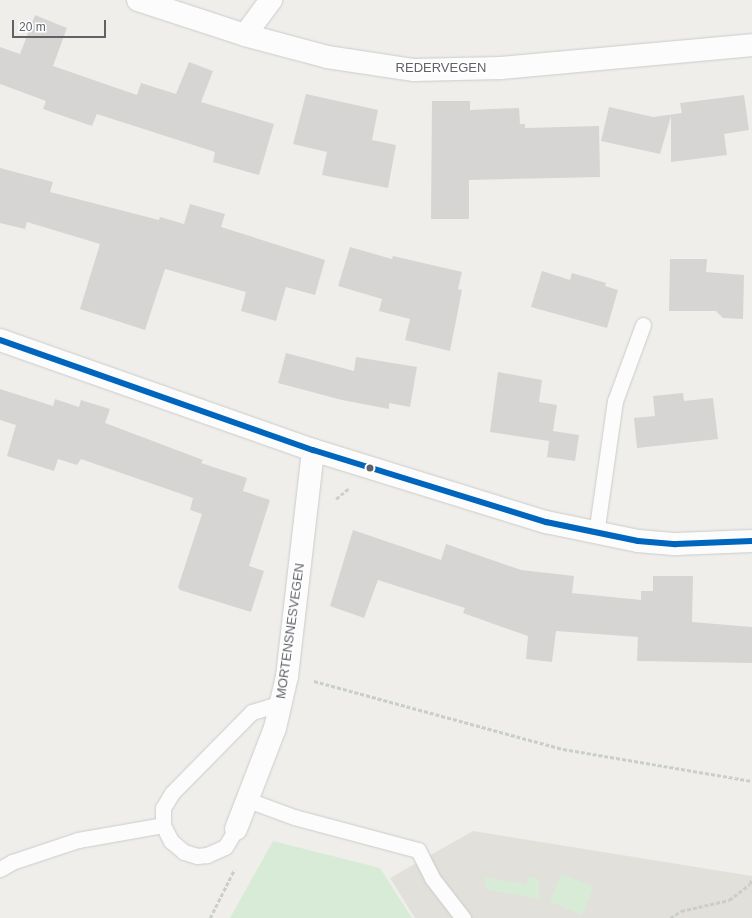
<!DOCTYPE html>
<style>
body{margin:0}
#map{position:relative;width:752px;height:918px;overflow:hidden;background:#efeeea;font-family:Arial,sans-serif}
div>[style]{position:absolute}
.education>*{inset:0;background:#e2e0da}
.green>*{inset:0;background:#d8ebd6;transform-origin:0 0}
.building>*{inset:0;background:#d6d5d3}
.path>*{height:2.5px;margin-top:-1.25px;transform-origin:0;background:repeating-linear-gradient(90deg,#cacfcc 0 4px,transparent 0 6px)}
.roads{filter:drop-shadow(0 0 1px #cbcccc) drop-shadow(0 0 1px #cbcccc)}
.lane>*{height:15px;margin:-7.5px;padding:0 7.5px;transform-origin:7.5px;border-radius:7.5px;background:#fdfcfc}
.street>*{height:22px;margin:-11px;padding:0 11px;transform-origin:11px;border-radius:11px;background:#fdfcfc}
.bus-1>*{height:6px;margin:-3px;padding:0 3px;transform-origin:3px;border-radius:3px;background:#0065bd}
.dots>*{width:11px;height:11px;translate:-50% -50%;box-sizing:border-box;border:2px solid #fff;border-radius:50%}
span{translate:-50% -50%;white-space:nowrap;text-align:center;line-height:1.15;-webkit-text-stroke:3px #fff;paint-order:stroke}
.street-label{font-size:13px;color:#5f6368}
.scale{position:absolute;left:12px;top:20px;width:94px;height:18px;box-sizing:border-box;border:2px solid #5f6368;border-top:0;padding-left:5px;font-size:12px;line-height:14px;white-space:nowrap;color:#5f6368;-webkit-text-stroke:3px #fff;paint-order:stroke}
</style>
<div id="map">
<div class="education">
<div style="clip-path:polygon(473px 831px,752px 876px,752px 918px,415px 918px,390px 878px)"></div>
</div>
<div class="green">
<div style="clip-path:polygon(273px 841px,380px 868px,412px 918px,230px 918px)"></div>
<div style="left:561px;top:874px;width:35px;height:30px;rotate:22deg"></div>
<div style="clip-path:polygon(529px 876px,539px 879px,539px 899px,488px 890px,484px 885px,486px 877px,526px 885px)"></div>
</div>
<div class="building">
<div style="clip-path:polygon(35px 15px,67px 28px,53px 66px,137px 95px,141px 83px,176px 94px,189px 62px,213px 71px,201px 102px,274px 124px,259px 175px,213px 162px,215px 152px,97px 114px,92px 126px,43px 109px,46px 101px,0 84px,0 47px,20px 54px)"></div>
<div style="clip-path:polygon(306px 94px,378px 110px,372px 140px,396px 145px,388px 188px,322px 175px,327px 152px,293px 144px)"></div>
<div style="clip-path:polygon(744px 95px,749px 130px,724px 134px,727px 155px,671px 162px,671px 116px,660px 154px,601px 141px,609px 107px,653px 117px,682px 113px,680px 103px)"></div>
<div style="clip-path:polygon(432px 101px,470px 101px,470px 110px,519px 108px,520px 124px,525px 124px,525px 128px,599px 126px,600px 177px,469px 180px,469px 219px,431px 219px)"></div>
<div style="clip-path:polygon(0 168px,53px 182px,50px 192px,159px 220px,160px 217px,184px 224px,190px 204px,225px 214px,221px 227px,325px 260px,315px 295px,286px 287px,276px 321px,241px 311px,246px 292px,165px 269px,145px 330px,80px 309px,100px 244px,27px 222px,25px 229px,0 223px)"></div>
<div style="clip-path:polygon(350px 247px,392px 259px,393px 256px,462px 272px,458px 289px,462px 290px,450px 351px,405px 340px,410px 319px,379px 311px,382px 299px,338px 286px)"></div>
<div style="clip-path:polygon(670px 259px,707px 259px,706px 272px,744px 275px,743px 319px,723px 318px,716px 311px,669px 311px)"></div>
<div style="clip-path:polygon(542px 271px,570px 280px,572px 273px,606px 283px,605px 286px,618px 290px,607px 328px,531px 307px)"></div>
<div style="clip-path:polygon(286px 353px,354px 371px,356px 357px,417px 367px,410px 407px,389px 403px,389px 409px,342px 400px,278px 383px)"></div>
<div style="clip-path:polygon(498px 372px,542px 380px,539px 402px,557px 405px,553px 431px,579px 435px,575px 461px,547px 457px,549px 441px,490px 432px)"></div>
<div style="clip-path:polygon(0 389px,53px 406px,55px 399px,79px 407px,81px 400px,110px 409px,105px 423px,203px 460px,201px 463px,247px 478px,243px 491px,270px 500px,249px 566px,264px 571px,251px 612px,180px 590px,178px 587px,202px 514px,190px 510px,193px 498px,81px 459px,77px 465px,58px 459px,54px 471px,7px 456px,16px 425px,0 420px)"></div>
<div style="clip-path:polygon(683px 393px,684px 401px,713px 398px,718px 439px,637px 448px,634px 418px,655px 416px,653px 396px)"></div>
<div style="clip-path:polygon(353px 530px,441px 560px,446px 544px,521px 570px,574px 576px,572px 593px,641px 600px,641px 591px,653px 591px,653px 576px,693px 576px,692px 622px,752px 627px,752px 663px,637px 661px,638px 637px,556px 631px,552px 662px,526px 659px,528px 636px,463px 613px,465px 608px,378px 580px,364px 618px,330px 606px)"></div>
</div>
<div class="path">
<div style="left:336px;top:499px;width:16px;rotate:-40deg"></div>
<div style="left:314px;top:681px;width:258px;rotate:15.3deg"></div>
<div style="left:563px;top:749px;width:192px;rotate:9.6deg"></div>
<div style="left:210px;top:918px;width:54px;rotate:-63.4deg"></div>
<div style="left:670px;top:918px;width:13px;rotate:-32deg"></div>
<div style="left:681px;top:911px;width:49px;rotate:-12.9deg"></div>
<div style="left:729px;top:900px;width:26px;rotate:-37deg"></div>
<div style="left:750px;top:884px;width:6px;rotate:-72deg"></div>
</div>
<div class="roads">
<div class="lane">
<div style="left:596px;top:534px;width:134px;rotate:-81.9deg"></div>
<div style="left:615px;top:401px;width:81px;rotate:-69.8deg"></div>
<div style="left:248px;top:800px;width:49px;rotate:20.3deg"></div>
<div style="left:294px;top:817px;width:128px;rotate:14.9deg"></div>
<div style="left:418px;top:850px;width:31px;rotate:63deg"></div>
<div style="left:432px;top:878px;width:51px;rotate:52.2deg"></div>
<div style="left:236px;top:829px;width:21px;rotate:121deg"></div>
<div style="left:225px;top:847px;width:20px;rotate:156deg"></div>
<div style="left:207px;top:855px;width:10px;rotate:174deg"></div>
<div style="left:197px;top:856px;width:14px;rotate:-163deg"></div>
<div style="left:184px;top:852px;width:17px;rotate:-140deg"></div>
<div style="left:171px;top:841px;width:18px;rotate:-117deg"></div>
<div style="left:163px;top:825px;width:17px;rotate:-90deg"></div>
<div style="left:163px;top:808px;width:17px;rotate:-59deg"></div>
<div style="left:172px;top:793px;width:114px;rotate:-45.4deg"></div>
<div style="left:252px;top:712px;width:30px;rotate:-17deg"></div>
<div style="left:0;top:869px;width:14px;rotate:-30deg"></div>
<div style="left:12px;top:862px;width:70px;rotate:-18.4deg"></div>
<div style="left:78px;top:840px;width:86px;rotate:-10deg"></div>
</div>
<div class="street">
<div style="left:138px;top:0;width:113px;rotate:18.1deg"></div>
<div style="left:245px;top:35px;width:85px;rotate:15deg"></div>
<div style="left:327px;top:57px;width:88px;rotate:8.5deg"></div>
<div style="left:414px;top:70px;width:87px;rotate:-1.3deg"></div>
<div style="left:501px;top:68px;width:252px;rotate:-5.2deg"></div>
<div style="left:245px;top:35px;width:44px;rotate:-53.4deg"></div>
<div style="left:0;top:340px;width:332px;rotate:19.4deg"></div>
<div style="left:313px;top:450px;width:244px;rotate:17.2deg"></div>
<div style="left:546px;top:522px;width:94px;rotate:11.7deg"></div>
<div style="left:638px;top:541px;width:38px;rotate:5deg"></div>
<div style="left:676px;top:544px;width:76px;rotate:-2.3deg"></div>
<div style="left:236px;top:829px;width:108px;rotate:-68.9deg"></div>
<div style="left:275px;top:728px;width:53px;rotate:-77deg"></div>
<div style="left:287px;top:676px;width:227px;rotate:-83.4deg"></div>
</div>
</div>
<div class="bus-1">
<div style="left:0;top:340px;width:332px;rotate:19.4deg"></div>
<div style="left:313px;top:450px;width:244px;rotate:17.2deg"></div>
<div style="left:546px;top:522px;width:94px;rotate:11.7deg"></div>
<div style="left:638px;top:541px;width:38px;rotate:5deg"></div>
<div style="left:676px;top:544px;width:76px;rotate:-2.3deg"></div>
</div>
<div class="dots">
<div style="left:370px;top:468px;background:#5f6368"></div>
</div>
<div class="street-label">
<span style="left:441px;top:68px">REDERVEGEN</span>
<span style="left:291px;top:631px;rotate:-82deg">MORTENSNESVEGEN</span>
</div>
<div class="scale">20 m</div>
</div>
